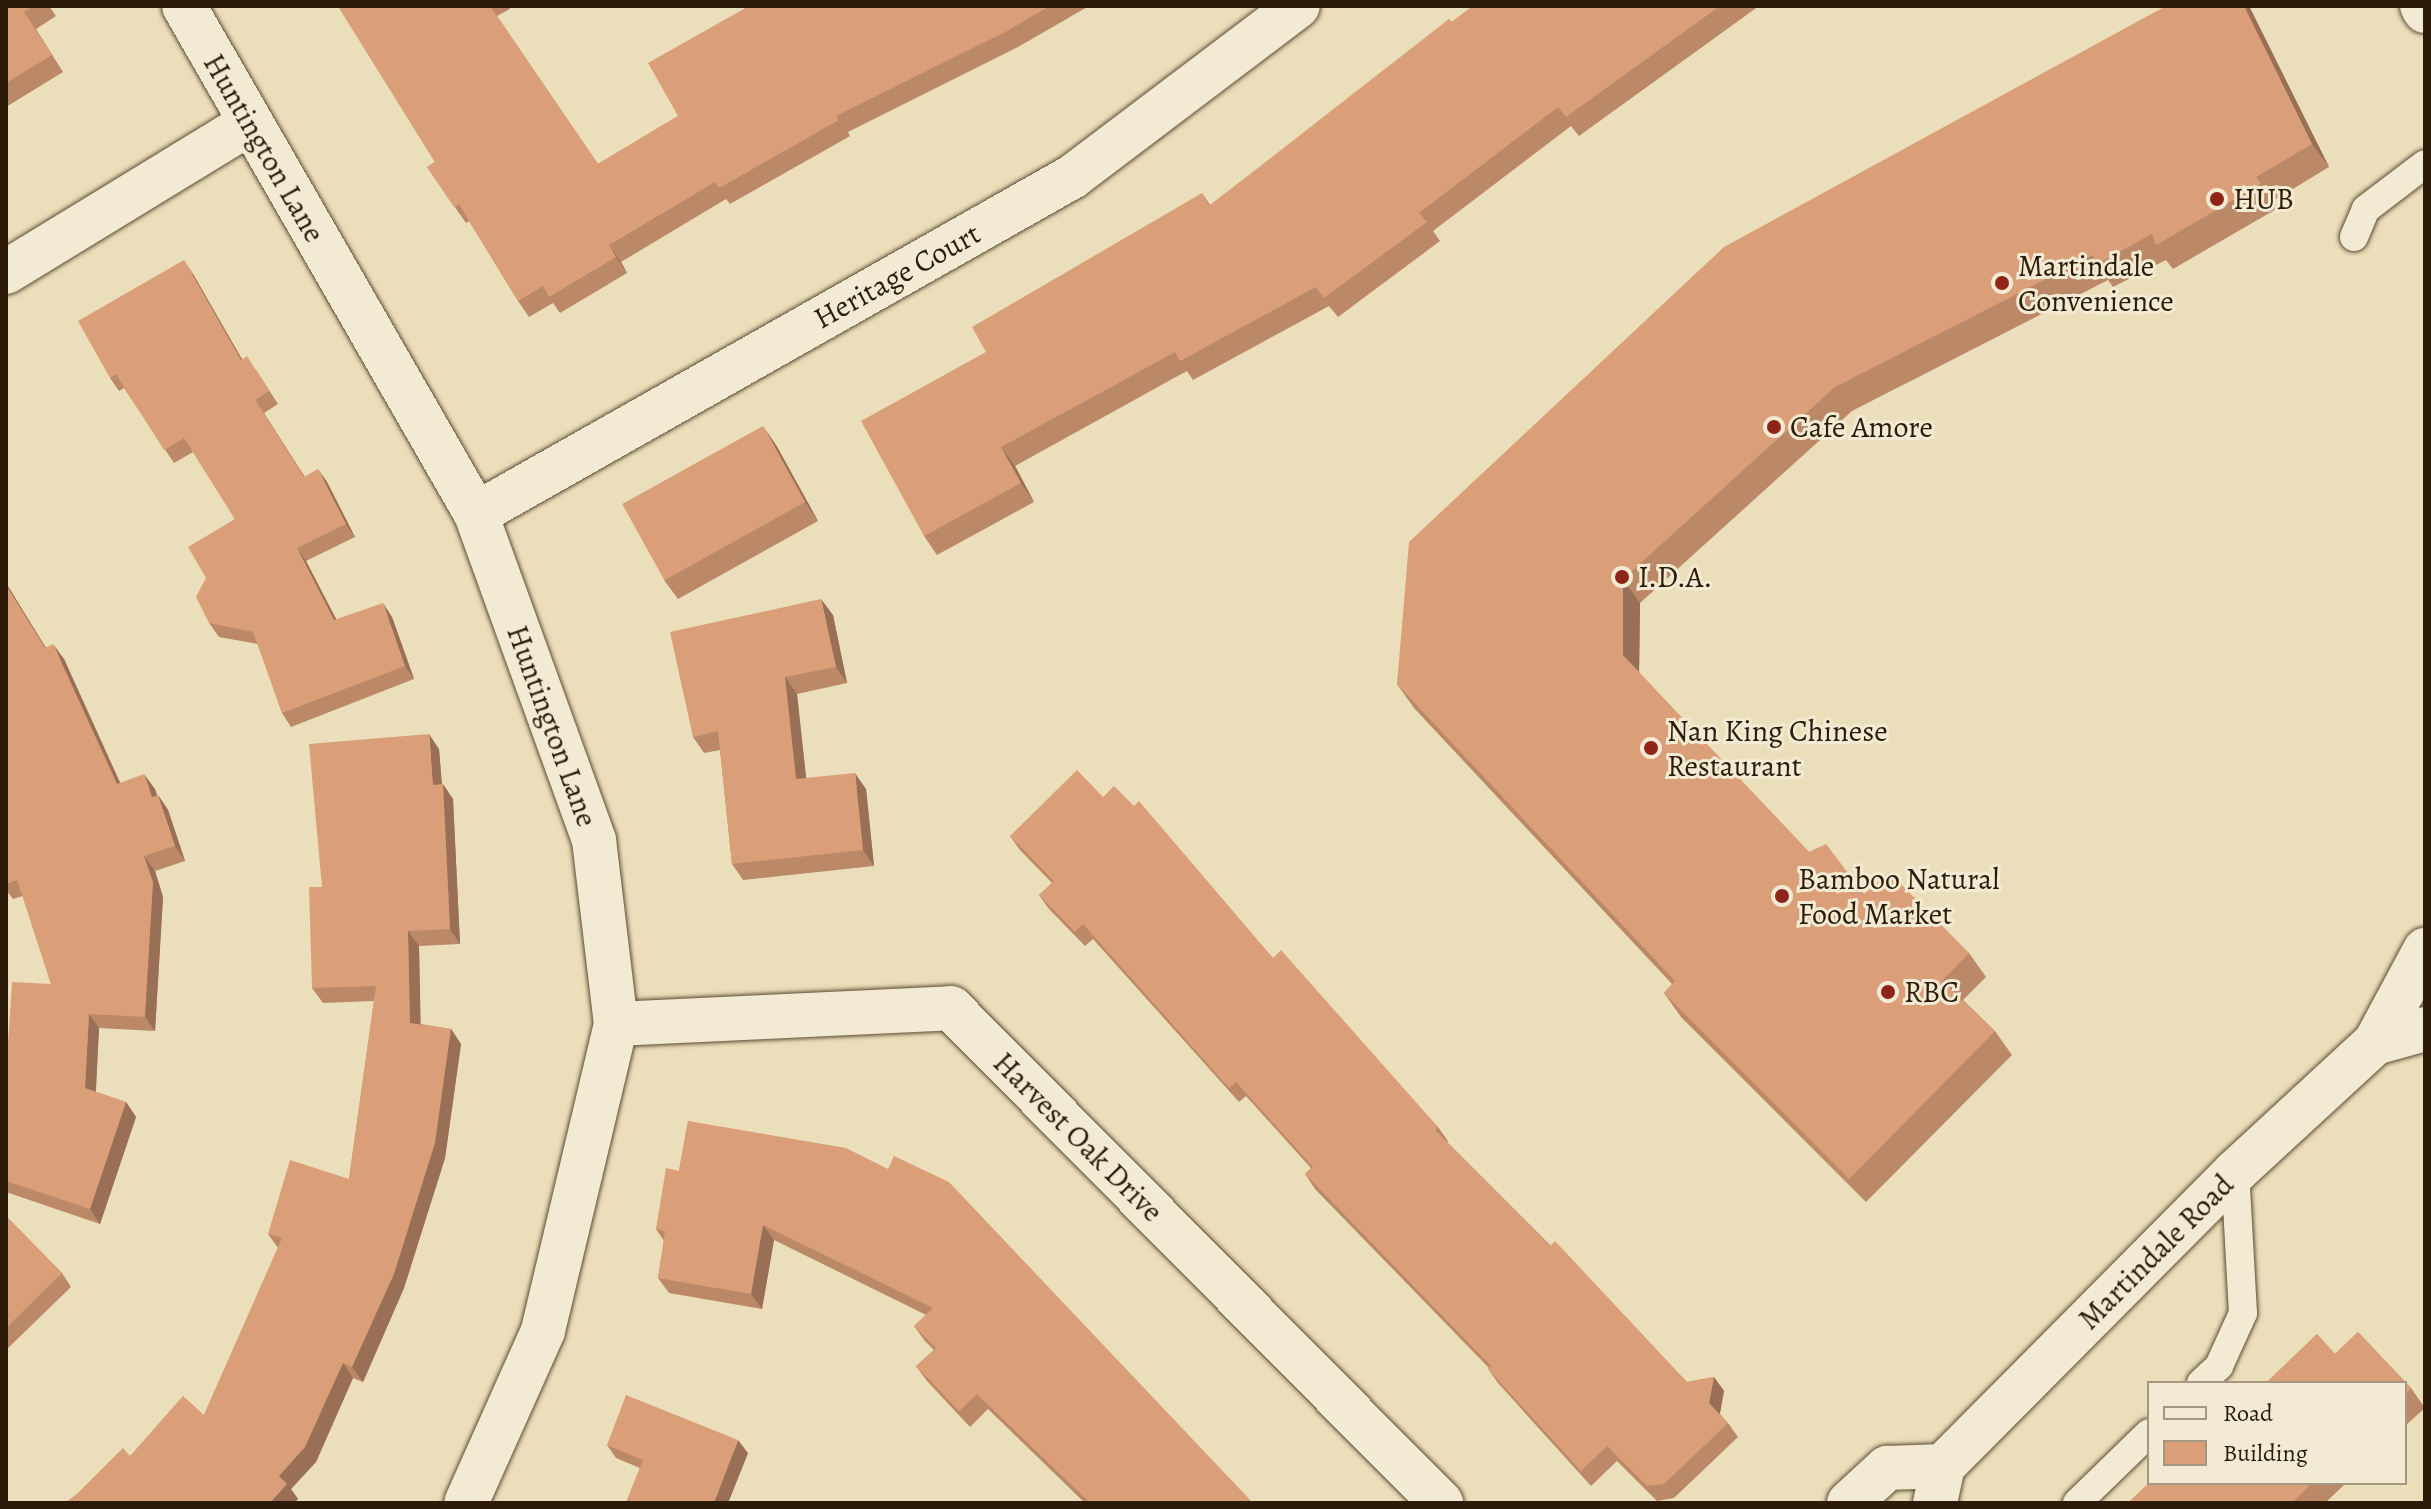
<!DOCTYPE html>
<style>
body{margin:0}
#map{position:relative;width:2431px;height:1509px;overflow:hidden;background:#ebdeba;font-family:Alegreya,serif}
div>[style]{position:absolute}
.roads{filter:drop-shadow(0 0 2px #5c4c34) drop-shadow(0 0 2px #5c4c34)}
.service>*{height:28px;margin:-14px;padding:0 14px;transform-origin:14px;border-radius:14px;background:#f2ead2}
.minor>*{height:44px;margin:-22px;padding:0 22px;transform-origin:22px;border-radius:22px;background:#f2ead2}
.secondary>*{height:44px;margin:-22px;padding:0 22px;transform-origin:22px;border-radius:22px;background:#f2ead2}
.wall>*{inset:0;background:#bb8968}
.shaded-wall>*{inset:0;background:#996f55}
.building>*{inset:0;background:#da9f79;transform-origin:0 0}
.dots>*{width:22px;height:22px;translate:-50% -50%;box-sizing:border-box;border:4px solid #f2ead2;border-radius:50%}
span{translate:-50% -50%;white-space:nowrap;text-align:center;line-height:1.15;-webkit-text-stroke:6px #f2ead2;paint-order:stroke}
.street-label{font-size:30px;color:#2c1b08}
.poi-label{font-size:30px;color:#2c1b08}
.left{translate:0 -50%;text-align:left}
.frame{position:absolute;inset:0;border:8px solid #2c1b08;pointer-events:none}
.legend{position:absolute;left:2147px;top:1381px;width:260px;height:104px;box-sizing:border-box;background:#f2ead2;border:2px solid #a39781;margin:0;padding:10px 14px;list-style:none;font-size:24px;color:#2c1b08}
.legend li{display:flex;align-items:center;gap:16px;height:40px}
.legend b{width:40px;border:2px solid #a39781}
</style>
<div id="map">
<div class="roads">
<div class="service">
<div style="left:2354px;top:237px;width:30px;rotate:-67deg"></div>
<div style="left:2366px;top:209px;width:74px;rotate:-37.3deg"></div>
<div style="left:2201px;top:1383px;width:25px;rotate:-43deg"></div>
<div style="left:2219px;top:1366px;width:58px;rotate:-65.6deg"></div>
<div style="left:2243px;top:1313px;width:141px;rotate:-93.2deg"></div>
<div style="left:2077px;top:1503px;width:100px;rotate:-44.2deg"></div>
</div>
<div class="minor">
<div style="left:184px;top:6px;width:586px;rotate:60.11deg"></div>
<div style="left:476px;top:514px;width:347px;rotate:70.1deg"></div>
<div style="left:594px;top:840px;width:185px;rotate:83.2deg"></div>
<div style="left:616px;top:1024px;width:316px;rotate:103.4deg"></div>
<div style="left:543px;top:1331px;width:188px;rotate:114.1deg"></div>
<div style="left:2422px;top:6px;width:6px;rotate:59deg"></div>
<div style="left:6px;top:272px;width:284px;rotate:-31.4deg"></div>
<div style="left:476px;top:514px;width:685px;rotate:-29.49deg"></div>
<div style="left:1072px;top:177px;width:283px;rotate:-37.1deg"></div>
<div style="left:616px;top:1024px;width:335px;rotate:-2.7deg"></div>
<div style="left:951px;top:1008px;width:697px;rotate:45.29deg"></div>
</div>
<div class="secondary">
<div style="left:2375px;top:1043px;width:52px;rotate:-15.6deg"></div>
<div style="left:1849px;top:1503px;width:52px;rotate:-42.6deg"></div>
<div style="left:1887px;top:1468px;width:56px;rotate:-2deg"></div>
<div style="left:1935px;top:1503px;width:38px;rotate:-78deg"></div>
<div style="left:1943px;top:1466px;width:414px;rotate:-45.2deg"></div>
<div style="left:2235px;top:1172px;width:190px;rotate:-42.7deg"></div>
<div style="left:2375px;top:1043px;width:106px;rotate:-61.7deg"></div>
</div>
</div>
<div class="wall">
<div style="clip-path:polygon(6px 6px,49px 6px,56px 16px,36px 29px,63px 72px,6px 107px)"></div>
<div style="clip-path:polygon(338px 6px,508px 6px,510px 9px,497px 16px,598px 164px,678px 116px,749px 6px,1089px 6px,1018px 47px,848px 132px,850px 136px,730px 204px,726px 199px,621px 262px,627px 273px,560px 313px,553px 303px,529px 317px,518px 301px,469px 221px,466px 223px,427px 167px,435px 162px)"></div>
<div style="clip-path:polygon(1473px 6px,1759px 6px,1579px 136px,1571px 126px,1433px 231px,1440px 241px,1338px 317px,1329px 306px,1193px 380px,1187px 371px,1015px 466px,1034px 502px,937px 555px,924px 536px,986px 352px,1202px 193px,1210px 205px)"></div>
<div style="clip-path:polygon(2249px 6px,2329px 167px,2273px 201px,2278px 208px,2173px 269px,2166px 260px,2113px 287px,2108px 280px,1852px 411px,1640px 603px,1639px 673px,1809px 852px,1864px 894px,1969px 953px,1986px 977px,1963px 1000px,1995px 1031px,2012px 1055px,1866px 1202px,1681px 1017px,1664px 993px,1672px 984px,1414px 708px,1397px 684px)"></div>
<div style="clip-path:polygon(193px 274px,242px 359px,256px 370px,278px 404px,264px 413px,305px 477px,327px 482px,355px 537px,306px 561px,336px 620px,392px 617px,414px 679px,291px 727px,282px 713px,258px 644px,219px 637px,209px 623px,235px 519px,193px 452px,174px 463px,124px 388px,119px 391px,110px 378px)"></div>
<div style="clip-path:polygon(776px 445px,818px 521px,678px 599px,664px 580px)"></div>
<div style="clip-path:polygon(6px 583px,46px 648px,64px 659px,120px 783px,155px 789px,157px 795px,158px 795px,168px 810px,185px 861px,155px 871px,163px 897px,155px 1031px,99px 1028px,96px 1092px,126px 1102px,136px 1117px,100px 1224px,6px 1192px,6px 1076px,51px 984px,23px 896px,13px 899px,6px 890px)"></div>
<div style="clip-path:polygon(833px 615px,847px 683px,797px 694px,806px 778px,866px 789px,874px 866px,743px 880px,732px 864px,720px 750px,704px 753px,693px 737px)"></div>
<div style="clip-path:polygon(439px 749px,442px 784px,453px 799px,460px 944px,419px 946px,420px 1024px,451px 1029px,461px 1044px,445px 1158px,404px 1288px,363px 1382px,353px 1378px,316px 1462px,291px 1489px,298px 1499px,294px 1503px,65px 1503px,130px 1456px,204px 1415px,278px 1248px,268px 1234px,349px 1179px,374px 1001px,323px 1003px,312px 988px,322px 887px)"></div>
<div style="clip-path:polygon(1103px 797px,1273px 958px,1438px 1127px,1448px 1141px,1447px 1142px,1687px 1382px,1714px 1377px,1724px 1391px,1720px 1414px,1728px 1423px,1738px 1437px,1674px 1498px,1657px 1501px,1617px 1461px,1591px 1486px,1498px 1383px,1488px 1369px,1489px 1368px,1315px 1189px,1305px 1174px,1311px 1168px,1246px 1096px,1239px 1102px,1093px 939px,1085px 946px,1049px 909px,1039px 895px,1052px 883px,1020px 850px,1010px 836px)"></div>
<div style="clip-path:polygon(688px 1121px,1253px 1503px,1085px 1503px,988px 1409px,970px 1427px,927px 1381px,916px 1366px,934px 1350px,925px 1341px,914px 1326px,926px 1315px,774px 1240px,762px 1309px,669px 1293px,658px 1278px,664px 1241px,656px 1229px,679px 1171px)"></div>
<div style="clip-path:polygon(6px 1216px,62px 1273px,71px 1287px,6px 1350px)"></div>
<div style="clip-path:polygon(2358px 1332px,2411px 1388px,2425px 1408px,2405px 1426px,2405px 1383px,2266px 1383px,2317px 1334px,2335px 1354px)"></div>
<div style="clip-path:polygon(607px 1445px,748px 1453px,728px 1503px,626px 1503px,640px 1468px,616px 1458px)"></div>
<div style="clip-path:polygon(2149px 1483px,2346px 1483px,2325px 1503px,2128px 1503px)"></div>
</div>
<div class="shaded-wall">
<div style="clip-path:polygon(2244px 6px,2249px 6px,2329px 167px,2312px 144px)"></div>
<div style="clip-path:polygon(609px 245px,621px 262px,627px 273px,616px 257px)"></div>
<div style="clip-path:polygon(184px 260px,193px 274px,250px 374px,241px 360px)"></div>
<div style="clip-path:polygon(763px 426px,776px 445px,818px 521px,805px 502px)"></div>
<div style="clip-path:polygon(1001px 447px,1015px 466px,1034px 502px,1021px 483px)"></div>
<div style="clip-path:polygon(318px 469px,327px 482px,355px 537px,346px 524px)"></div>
<div style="clip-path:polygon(297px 548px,306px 561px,344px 634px,334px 620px)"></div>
<div style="clip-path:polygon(1623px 579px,1640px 603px,1639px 679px,1623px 655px)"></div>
<div style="clip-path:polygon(6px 583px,55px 663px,45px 648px,6px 585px)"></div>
<div style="clip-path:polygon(821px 599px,833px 615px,847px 683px,836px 667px)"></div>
<div style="clip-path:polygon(383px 603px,392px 617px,414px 679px,405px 666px)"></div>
<div style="clip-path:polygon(53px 644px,64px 659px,127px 798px,117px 784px)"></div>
<div style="clip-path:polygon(785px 677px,797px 694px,808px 795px,796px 779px)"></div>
<div style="clip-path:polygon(429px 734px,439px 749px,443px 800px,433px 785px)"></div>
<div style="clip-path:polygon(855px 773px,866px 789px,874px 866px,863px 850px)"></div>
<div style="clip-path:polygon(144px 774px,155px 789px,162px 812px,152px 797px)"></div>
<div style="clip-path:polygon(443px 784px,453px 799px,460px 944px,450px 929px)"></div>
<div style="clip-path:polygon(158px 795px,168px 810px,185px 861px,175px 846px)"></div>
<div style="clip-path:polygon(144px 856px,155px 871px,163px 897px,155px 1031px,145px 1017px)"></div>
<div style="clip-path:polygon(408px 931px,419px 946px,421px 1038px,410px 1023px)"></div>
<div style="clip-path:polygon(89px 1014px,99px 1028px,95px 1103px,85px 1088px)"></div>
<div style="clip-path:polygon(451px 1029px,461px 1044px,445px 1158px,404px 1288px,363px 1382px,352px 1367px)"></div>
<div style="clip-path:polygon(126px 1102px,136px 1117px,100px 1224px,90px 1209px)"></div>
<div style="clip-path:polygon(763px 1225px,774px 1240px,762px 1309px,751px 1294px)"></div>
<div style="clip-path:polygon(343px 1363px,353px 1378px,316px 1462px,291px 1489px,298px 1499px,294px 1503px,270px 1503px,279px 1476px)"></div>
<div style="clip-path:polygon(1714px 1377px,1724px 1391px,1719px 1417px,1709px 1403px)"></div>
<div style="clip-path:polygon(738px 1440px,748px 1453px,728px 1503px,714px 1503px)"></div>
</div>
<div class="building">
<div style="clip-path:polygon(6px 6px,34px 6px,24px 12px,52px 55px,6px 83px)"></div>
<div style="clip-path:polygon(338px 6px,490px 6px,598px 164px,678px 116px,648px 63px,749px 6px,1050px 6px,1007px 31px,836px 116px,839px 120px,719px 188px,715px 182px,609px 245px,616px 257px,549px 297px,543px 286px,518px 301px,459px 204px,454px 207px,427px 167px,435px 162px)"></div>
<div style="clip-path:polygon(1473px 6px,1720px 6px,1566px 117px,1558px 107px,1419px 213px,1427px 222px,1324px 298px,1316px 287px,1180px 361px,1175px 352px,1001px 447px,1021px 483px,924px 536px,861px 421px,986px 352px,972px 327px,1202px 193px,1209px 206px,1449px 19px,1452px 22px)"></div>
<div style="clip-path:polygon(2166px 6px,2244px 6px,2312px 144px,2256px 177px,2261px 184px,2156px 245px,2152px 234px,2097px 264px,2093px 255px,1835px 387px,1623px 579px,1623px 655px,1809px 852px,1826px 844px,1864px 894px,1889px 872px,1969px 953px,1942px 981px,1995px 1031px,1849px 1179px,1664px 993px,1675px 981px,1397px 684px,1409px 542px,1724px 247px)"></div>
<div style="clip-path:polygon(184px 260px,241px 360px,247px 356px,269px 391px,255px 400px,304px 477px,318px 469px,346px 524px,297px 548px,334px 620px,383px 603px,405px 666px,282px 713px,253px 632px,209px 623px,196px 597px,206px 578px,188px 547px,235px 519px,184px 438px,164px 450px,116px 374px,110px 378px,78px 321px)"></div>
<div style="left:763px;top:426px;width:87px;height:161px;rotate:61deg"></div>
<div style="clip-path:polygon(6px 585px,45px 648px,53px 644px,117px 784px,144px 774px,152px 797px,158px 795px,175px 846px,144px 856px,153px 882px,145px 1017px,89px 1014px,85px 1088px,126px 1102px,90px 1209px,6px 1181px,6px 1076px,12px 982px,51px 984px,17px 880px,6px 884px)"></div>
<div style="clip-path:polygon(821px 599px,836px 667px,785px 677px,796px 779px,855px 773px,863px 850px,732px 864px,718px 731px,693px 737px,670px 632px)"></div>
<div style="clip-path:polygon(429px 734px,433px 785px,443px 784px,450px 929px,408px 931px,410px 1023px,451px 1029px,435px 1143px,394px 1274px,352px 1367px,343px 1363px,305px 1447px,279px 1476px,287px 1484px,270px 1503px,65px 1503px,74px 1497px,123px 1448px,130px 1456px,183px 1396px,204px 1415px,282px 1238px,268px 1234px,290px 1160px,349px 1179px,376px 986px,312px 988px,309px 887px,322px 887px,309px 744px)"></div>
<div style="clip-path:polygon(1077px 770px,1103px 797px,1114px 786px,1134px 806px,1139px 801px,1273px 958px,1281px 950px,1438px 1127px,1435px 1130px,1550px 1246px,1555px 1241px,1687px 1382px,1714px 1377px,1709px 1403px,1728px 1423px,1664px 1484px,1647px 1486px,1607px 1446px,1581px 1471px,1488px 1369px,1491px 1366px,1305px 1174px,1313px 1167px,1236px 1082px,1229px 1088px,1083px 924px,1075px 932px,1039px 895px,1054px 881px,1010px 836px)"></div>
<div style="clip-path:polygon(688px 1121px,846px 1148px,888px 1169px,894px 1156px,949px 1182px,1253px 1503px,1090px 1503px,977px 1394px,959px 1411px,916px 1366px,936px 1348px,914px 1326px,933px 1308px,763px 1225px,751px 1294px,658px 1278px,665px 1231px,656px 1229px,666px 1168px,679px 1171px)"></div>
<div style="clip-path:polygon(6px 1216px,62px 1273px,6px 1328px)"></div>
<div style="clip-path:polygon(2358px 1332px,2411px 1388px,2405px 1395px,2405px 1383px,2266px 1383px,2317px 1334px,2335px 1354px)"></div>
<div style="clip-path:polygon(626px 1395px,738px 1440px,714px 1503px,626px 1503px,643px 1460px,607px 1445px)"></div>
<div style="clip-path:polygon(2149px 1483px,2312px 1483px,2292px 1503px,2128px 1503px)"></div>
</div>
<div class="dots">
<div style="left:2217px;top:199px;background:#8f2418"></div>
<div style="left:2002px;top:283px;background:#8f2418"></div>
<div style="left:1774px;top:427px;background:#8f2418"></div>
<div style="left:1622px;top:577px;background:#8f2418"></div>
<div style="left:1651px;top:748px;background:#8f2418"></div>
<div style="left:1782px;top:896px;background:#8f2418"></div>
<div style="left:1888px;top:992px;background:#8f2418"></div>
</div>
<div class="street-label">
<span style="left:264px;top:148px;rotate:60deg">Huntington Lane</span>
<span style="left:897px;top:276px;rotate:-29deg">Heritage Court</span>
<span style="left:552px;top:726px;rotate:70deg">Huntington Lane</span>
<span style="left:1078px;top:1137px;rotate:45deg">Harvest Oak Drive</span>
<span style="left:2156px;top:1252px;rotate:-45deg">Martindale Road</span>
</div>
<div class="poi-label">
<span class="left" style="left:2233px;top:199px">HUB</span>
<span class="left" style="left:2018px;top:283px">Martindale<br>Convenience</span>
<span class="left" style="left:1790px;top:427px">Cafe Amore</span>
<span class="left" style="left:1638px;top:577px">I.D.A.</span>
<span class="left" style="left:1667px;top:748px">Nan King Chinese<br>Restaurant</span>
<span class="left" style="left:1798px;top:896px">Bamboo Natural<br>Food Market</span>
<span class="left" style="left:1904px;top:992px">RBC</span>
</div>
<div class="frame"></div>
<ul class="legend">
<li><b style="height:10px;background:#f2ead2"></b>Road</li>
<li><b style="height:22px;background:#da9f79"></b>Building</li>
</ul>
</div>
